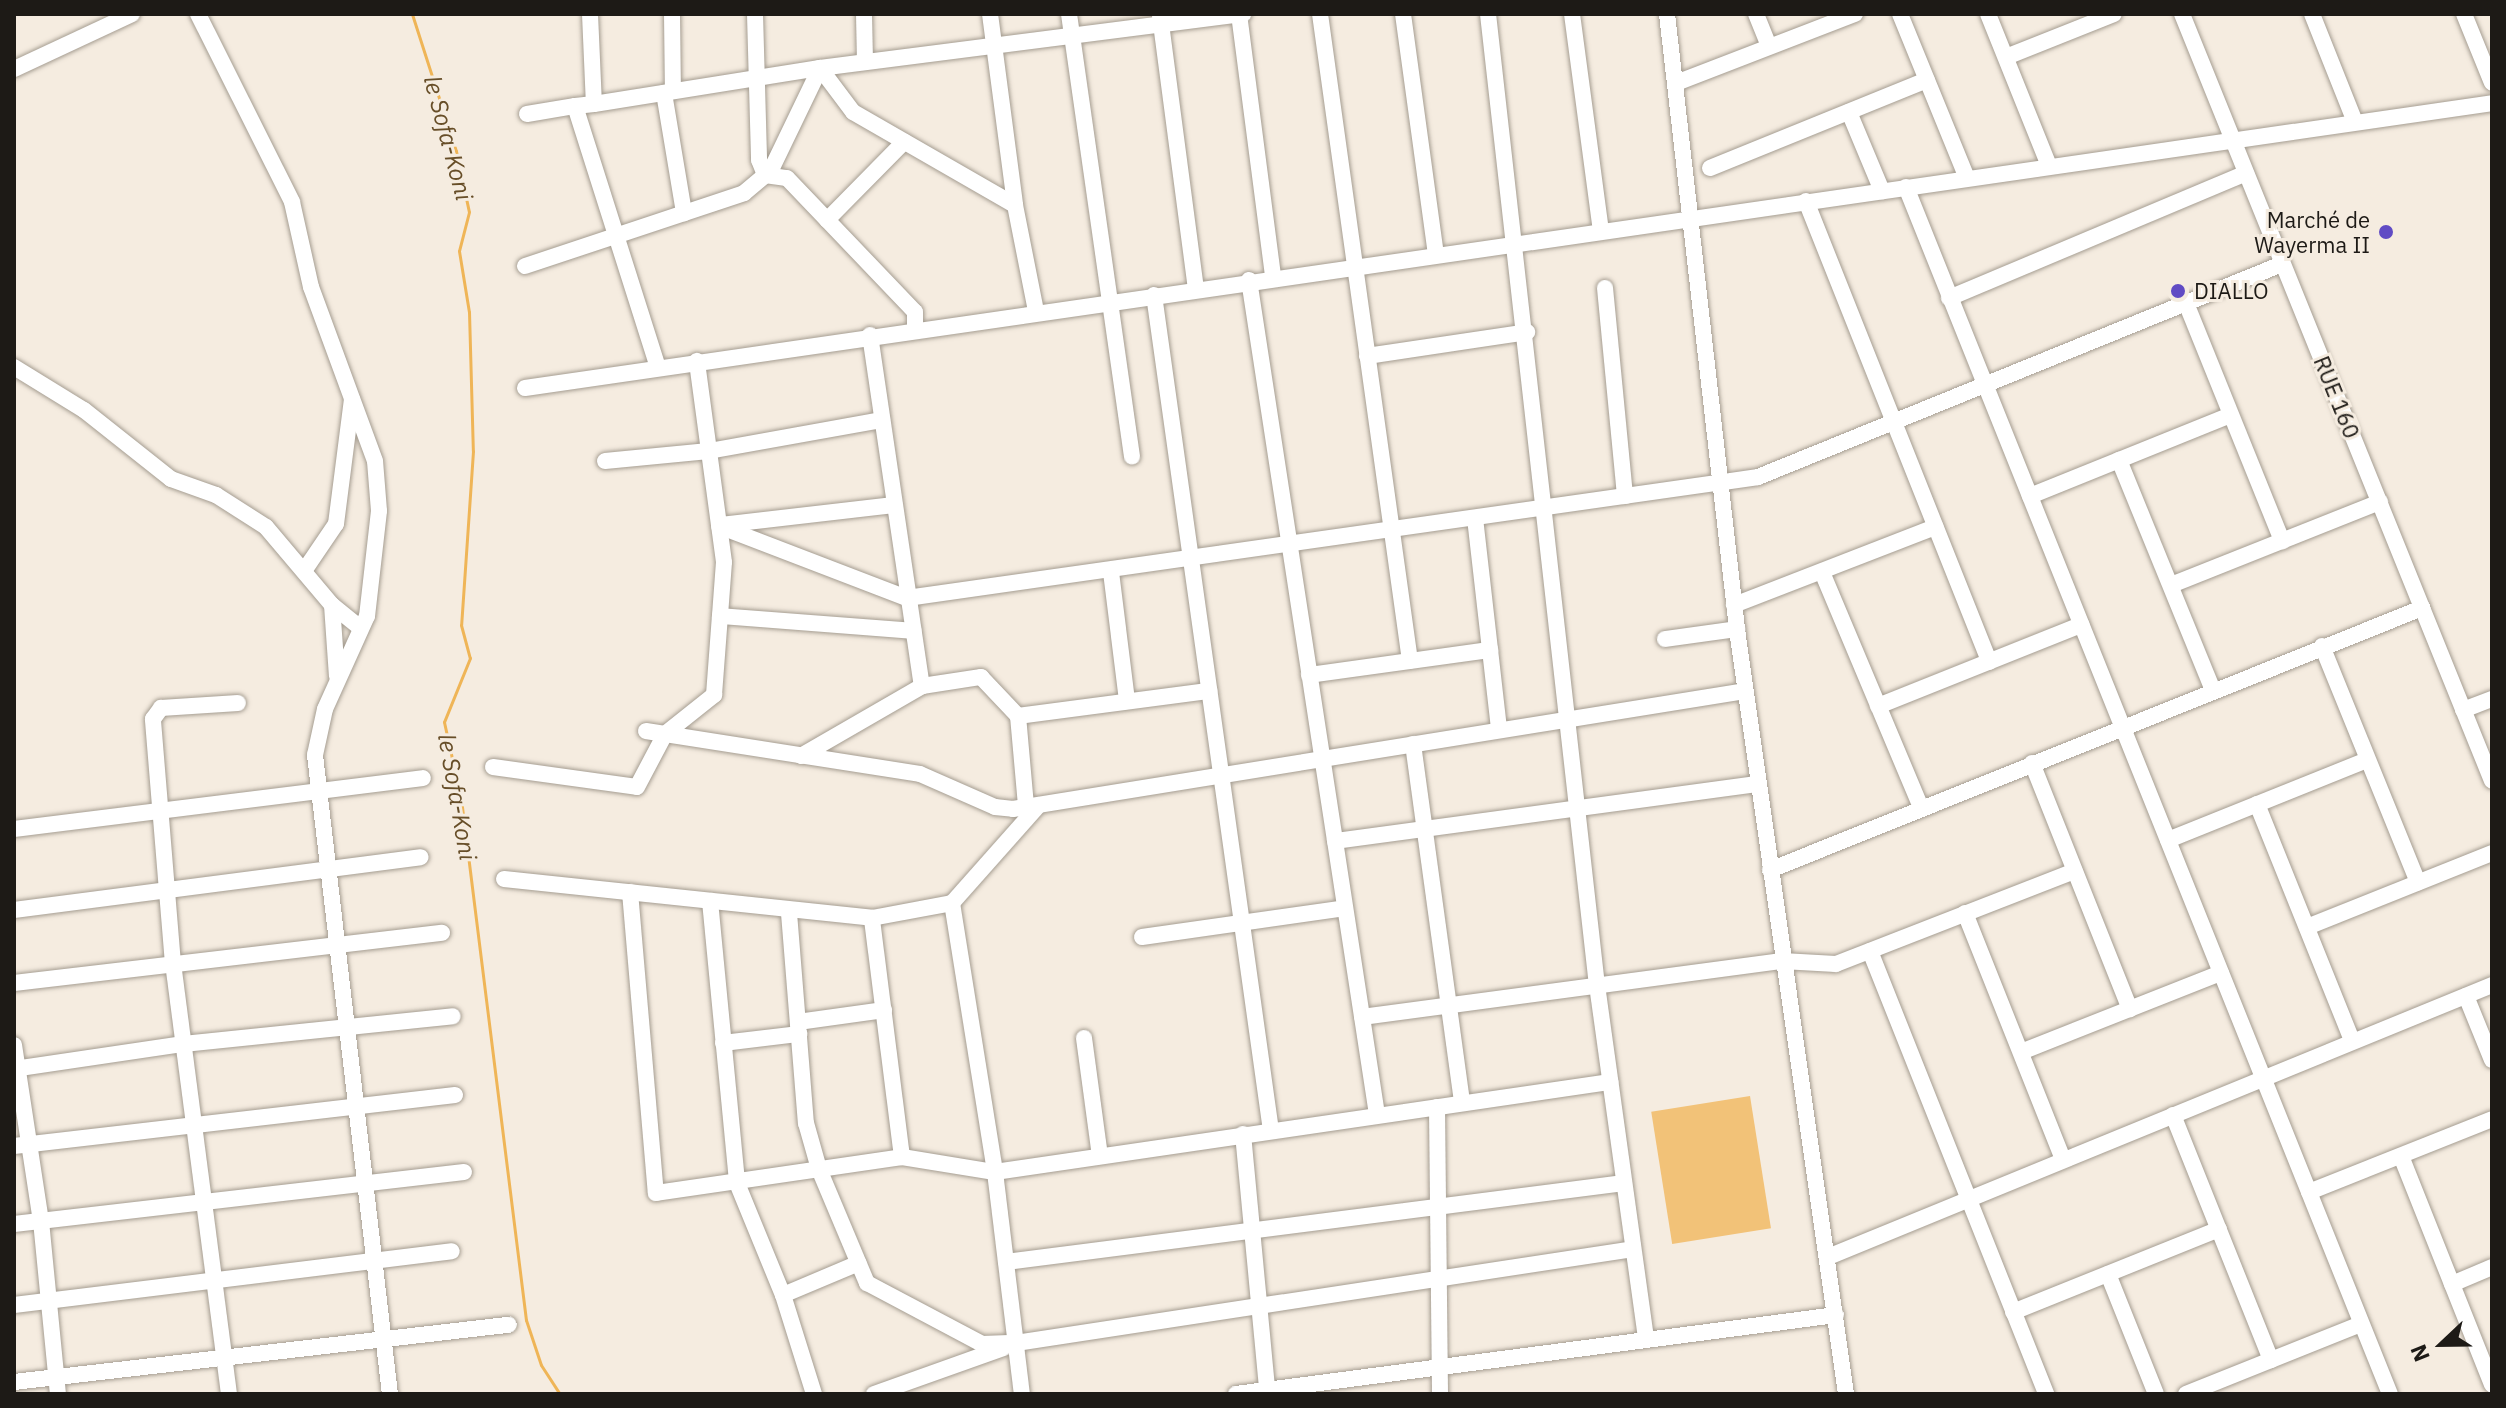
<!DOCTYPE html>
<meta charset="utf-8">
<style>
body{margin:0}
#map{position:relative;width:2506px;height:1408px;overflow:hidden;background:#f5ece0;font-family:"IBM Plex Sans",sans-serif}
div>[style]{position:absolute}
.green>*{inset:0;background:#f2c278;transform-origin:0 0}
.stream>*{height:3px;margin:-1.5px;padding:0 1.5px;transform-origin:1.5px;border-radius:1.5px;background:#efb557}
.roads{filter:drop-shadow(0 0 2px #a59d91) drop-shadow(0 0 2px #a59d91)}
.minor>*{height:16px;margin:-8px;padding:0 8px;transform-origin:8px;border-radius:8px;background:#fff}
.dots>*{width:22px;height:22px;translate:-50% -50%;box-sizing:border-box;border:4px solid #f5ece0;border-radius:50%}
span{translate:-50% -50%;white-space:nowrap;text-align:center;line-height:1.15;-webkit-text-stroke:6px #f5ece0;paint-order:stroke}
.poi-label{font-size:22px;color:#1d1a16}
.right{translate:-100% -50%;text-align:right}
.left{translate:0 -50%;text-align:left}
.street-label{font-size:22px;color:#1d1a16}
.water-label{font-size:24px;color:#674e28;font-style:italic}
.frame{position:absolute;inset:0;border:16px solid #1d1a16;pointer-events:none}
.north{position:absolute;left:2402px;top:1304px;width:80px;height:80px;-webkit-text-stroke:6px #f5ece0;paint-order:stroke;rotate:248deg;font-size:22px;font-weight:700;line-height:32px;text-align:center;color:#1d1a16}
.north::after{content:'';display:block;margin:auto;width:28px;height:36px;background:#1d1a16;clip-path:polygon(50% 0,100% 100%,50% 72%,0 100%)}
</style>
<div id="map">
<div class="green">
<div style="left:1750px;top:1096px;width:134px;height:100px;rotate:81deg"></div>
</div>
<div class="stream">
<div style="left:412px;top:14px;width:144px;rotate:72.2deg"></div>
<div style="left:456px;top:151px;width:62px;rotate:78deg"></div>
<div style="left:469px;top:212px;width:40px;rotate:104.4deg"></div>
<div style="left:459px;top:251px;width:62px;rotate:80.7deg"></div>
<div style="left:469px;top:312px;width:139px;rotate:88.4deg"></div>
<div style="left:473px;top:451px;width:174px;rotate:93.9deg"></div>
<div style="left:461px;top:625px;width:34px;rotate:75deg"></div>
<div style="left:470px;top:658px;width:69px;rotate:112.1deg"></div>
<div style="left:444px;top:722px;width:79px;rotate:77.6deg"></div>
<div style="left:461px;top:799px;width:525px;rotate:82.89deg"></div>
<div style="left:526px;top:1320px;width:47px;rotate:71.6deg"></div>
<div style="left:541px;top:1365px;width:35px;rotate:57deg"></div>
</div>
<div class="roads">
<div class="minor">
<div style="left:198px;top:14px;width:210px;rotate:63.4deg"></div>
<div style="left:292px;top:202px;width:87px;rotate:77.4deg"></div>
<div style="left:311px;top:287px;width:185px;rotate:69.8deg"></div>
<div style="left:375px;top:461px;width:50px;rotate:85.4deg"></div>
<div style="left:379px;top:511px;width:106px;rotate:96.5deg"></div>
<div style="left:367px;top:616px;width:102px;rotate:114.3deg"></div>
<div style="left:325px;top:709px;width:47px;rotate:102.3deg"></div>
<div style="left:315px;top:755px;width:643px;rotate:83.31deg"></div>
<div style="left:590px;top:14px;width:90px;rotate:87.5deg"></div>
<div style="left:594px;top:104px;width:19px;rotate:174deg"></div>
<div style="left:575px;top:106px;width:274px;rotate:72.4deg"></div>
<div style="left:672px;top:14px;width:77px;rotate:89.3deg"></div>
<div style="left:755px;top:14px;width:146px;rotate:88.4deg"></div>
<div style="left:759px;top:160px;width:16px;rotate:68deg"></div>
<div style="left:765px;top:175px;width:22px;rotate:8deg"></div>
<div style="left:787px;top:178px;width:185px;rotate:46.3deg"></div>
<div style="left:915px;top:312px;width:16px;rotate:90deg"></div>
<div style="left:864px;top:14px;width:48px;rotate:88.8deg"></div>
<div style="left:990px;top:14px;width:193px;rotate:82.5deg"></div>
<div style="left:1015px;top:205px;width:108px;rotate:78.8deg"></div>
<div style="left:1069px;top:14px;width:447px;rotate:81.9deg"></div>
<div style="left:1239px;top:14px;width:264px;rotate:82.6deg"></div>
<div style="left:1320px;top:14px;width:653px;rotate:82.08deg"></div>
<div style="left:1403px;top:14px;width:242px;rotate:82.2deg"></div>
<div style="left:1488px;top:14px;width:977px;rotate:83.6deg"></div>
<div style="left:1597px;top:985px;width:358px;rotate:82.1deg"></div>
<div style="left:1572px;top:14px;width:218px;rotate:82.4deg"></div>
<div style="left:1667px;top:14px;width:627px;rotate:83.5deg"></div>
<div style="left:1738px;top:637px;width:765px;rotate:81.88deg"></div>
<div style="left:1756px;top:14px;width:35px;rotate:68deg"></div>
<div style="left:1900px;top:14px;width:177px;rotate:67.8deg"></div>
<div style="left:1988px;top:14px;width:164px;rotate:68.1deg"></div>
<div style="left:2182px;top:14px;width:827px;rotate:67.99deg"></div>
<div style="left:2312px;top:14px;width:116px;rotate:68.3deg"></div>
<div style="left:2464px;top:14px;width:74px;rotate:67.9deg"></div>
<div style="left:1160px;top:16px;width:274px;rotate:82.5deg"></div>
<div style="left:2006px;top:57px;width:116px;rotate:-21.7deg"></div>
<div style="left:14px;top:69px;width:130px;rotate:-25deg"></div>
<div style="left:1676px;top:83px;width:192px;rotate:-21.1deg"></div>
<div style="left:664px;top:93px;width:122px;rotate:80.5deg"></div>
<div style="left:594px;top:104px;width:229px;rotate:-9.1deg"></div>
<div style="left:820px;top:68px;width:427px;rotate:-7.3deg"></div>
<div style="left:1849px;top:112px;width:86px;rotate:67.3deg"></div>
<div style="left:527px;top:114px;width:49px;rotate:-9.5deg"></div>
<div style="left:1710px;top:168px;width:234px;rotate:-22.1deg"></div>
<div style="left:1906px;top:187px;width:1300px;rotate:68.15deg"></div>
<div style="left:1806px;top:201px;width:496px;rotate:68.3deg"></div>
<div style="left:827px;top:220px;width:110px;rotate:-45.4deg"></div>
<div style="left:525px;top:266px;width:231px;rotate:-18.4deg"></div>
<div style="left:744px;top:193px;width:35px;rotate:-40deg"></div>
<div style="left:771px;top:170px;width:113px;rotate:-64.3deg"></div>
<div style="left:820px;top:68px;width:55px;rotate:53.1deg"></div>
<div style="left:853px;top:112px;width:187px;rotate:29.9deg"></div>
<div style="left:1249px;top:280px;width:845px;rotate:81.28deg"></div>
<div style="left:1605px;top:288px;width:209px;rotate:84.5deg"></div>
<div style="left:1154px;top:295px;width:844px;rotate:82.03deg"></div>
<div style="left:1949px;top:298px;width:322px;rotate:-22.8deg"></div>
<div style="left:2186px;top:303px;width:257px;rotate:68deg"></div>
<div style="left:870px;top:335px;width:355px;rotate:81.6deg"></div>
<div style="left:1367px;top:356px;width:162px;rotate:-8.5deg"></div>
<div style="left:14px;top:367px;width:82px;rotate:31.6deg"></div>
<div style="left:84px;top:410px;width:111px;rotate:38.4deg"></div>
<div style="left:171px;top:479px;width:48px;rotate:19.6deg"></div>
<div style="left:216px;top:495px;width:59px;rotate:32.6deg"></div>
<div style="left:266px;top:527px;width:102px;rotate:49.8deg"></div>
<div style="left:332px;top:605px;width:36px;rotate:39deg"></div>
<div style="left:525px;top:388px;width:1988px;rotate:-8.24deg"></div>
<div style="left:2119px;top:460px;width:248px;rotate:67.8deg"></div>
<div style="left:605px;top:461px;width:104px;rotate:-5.5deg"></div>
<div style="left:709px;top:451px;width:176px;rotate:-10.2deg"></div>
<div style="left:2030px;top:496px;width:216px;rotate:-22deg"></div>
<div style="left:1475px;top:518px;width:213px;rotate:83.5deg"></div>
<div style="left:721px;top:525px;width:174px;rotate:-6.6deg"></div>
<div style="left:719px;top:526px;width:201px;rotate:21deg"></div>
<div style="left:907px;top:598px;width:860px;rotate:-8.09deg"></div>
<div style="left:1758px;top:477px;width:566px;rotate:-22.12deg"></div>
<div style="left:304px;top:571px;width:57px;rotate:-55.8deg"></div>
<div style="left:336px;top:524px;width:126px;rotate:-82.7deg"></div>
<div style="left:1111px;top:572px;width:130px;rotate:82.9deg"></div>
<div style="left:1822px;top:572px;width:256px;rotate:67.2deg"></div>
<div style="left:2171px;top:585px;width:225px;rotate:-21.7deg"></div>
<div style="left:332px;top:605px;width:71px;rotate:86deg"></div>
<div style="left:1734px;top:605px;width:216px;rotate:-21.2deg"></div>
<div style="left:720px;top:616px;width:194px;rotate:4.4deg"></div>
<div style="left:1665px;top:639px;width:73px;rotate:-7.9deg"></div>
<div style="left:2322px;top:646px;width:255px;rotate:67.9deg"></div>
<div style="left:1309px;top:675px;width:183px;rotate:-7.9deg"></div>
<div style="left:1878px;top:706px;width:219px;rotate:-21.8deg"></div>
<div style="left:2463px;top:710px;width:31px;rotate:-21deg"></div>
<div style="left:1018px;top:716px;width:193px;rotate:-7.5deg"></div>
<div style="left:646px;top:731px;width:277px;rotate:8.9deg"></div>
<div style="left:920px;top:774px;width:82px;rotate:23.7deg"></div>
<div style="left:995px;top:807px;width:18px;rotate:6deg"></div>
<div style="left:1013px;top:809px;width:741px;rotate:-9.16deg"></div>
<div style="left:1413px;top:744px;width:362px;rotate:82.2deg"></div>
<div style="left:801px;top:756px;width:140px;rotate:-30deg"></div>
<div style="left:922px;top:686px;width:60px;rotate:-8.7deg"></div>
<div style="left:981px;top:677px;width:54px;rotate:46.5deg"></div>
<div style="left:1018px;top:716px;width:101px;rotate:84.9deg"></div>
<div style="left:2032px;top:763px;width:265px;rotate:68.3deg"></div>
<div style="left:493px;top:767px;width:145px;rotate:7.9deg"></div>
<div style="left:637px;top:787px;width:60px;rotate:-62.2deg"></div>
<div style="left:665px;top:734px;width:63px;rotate:-38.5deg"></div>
<div style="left:714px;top:695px;width:133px;rotate:-85.7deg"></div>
<div style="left:724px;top:562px;width:203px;rotate:-97.7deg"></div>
<div style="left:2257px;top:804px;width:254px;rotate:68.1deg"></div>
<div style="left:14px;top:829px;width:412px;rotate:-7.1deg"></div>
<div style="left:2168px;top:840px;width:214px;rotate:-21.9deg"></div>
<div style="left:1335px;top:841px;width:427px;rotate:-7.7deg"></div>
<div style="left:1770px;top:870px;width:703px;rotate:-21.89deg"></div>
<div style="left:504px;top:879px;width:370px;rotate:6deg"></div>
<div style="left:872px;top:918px;width:81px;rotate:-10.6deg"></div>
<div style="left:952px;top:903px;width:130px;rotate:-48.4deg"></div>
<div style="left:630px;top:892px;width:302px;rotate:85.1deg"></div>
<div style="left:656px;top:1193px;width:249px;rotate:-8.3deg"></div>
<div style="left:902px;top:1157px;width:241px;rotate:-97.2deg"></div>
<div style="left:710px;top:901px;width:283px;rotate:84.5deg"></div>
<div style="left:737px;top:1183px;width:121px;rotate:67.7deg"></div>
<div style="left:783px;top:1295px;width:104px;rotate:72.6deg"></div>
<div style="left:952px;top:903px;width:272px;rotate:80.9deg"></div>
<div style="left:995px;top:1172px;width:224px;rotate:83.1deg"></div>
<div style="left:14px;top:910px;width:410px;rotate:-7.4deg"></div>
<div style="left:789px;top:913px;width:211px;rotate:85.4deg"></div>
<div style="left:806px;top:1123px;width:48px;rotate:74.2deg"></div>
<div style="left:819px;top:1169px;width:124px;rotate:67.2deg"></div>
<div style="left:867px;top:1283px;width:130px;rotate:27.9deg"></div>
<div style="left:982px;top:1344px;width:34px;rotate:-2deg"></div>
<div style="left:1016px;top:1343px;width:624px;rotate:-8.66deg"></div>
<div style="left:1965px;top:913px;width:265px;rotate:68.3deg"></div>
<div style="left:2307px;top:927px;width:199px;rotate:-21.8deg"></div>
<div style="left:1142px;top:937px;width:205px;rotate:-8.1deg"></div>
<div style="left:1870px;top:951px;width:477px;rotate:68.3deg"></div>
<div style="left:14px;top:983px;width:431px;rotate:-6.7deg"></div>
<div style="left:2466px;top:996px;width:69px;rotate:67.9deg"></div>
<div style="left:1362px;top:1017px;width:424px;rotate:-7.6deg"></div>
<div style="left:1782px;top:961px;width:54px;rotate:3.2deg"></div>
<div style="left:1836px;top:964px;width:256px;rotate:-21.3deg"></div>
<div style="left:798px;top:1022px;width:87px;rotate:-7.9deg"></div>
<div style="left:1084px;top:1038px;width:119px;rotate:82.3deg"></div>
<div style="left:723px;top:1043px;width:77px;rotate:-6.8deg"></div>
<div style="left:14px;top:1045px;width:178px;rotate:81.3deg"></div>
<div style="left:41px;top:1221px;width:174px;rotate:84.4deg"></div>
<div style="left:2021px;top:1052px;width:215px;rotate:-21.6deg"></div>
<div style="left:14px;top:1069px;width:172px;rotate:-8.4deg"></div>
<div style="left:184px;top:1044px;width:270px;rotate:-5.9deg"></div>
<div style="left:1437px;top:1107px;width:287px;rotate:89.4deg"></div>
<div style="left:2173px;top:1115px;width:264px;rotate:68.2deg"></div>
<div style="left:1243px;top:1134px;width:256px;rotate:84.6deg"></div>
<div style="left:14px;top:1146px;width:444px;rotate:-6.6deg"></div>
<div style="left:2401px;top:1156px;width:246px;rotate:68.3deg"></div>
<div style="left:902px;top:1157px;width:94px;rotate:9.2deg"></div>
<div style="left:995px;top:1172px;width:622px;rotate:-8.33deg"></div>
<div style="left:2309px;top:1192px;width:197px;rotate:-21.7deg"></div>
<div style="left:14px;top:1224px;width:453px;rotate:-6.6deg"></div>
<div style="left:1828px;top:1257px;width:718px;rotate:-22.28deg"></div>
<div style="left:1006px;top:1262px;width:623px;rotate:-7.28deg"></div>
<div style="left:2108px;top:1274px;width:129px;rotate:68.2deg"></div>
<div style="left:2452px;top:1284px;width:43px;rotate:-23deg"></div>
<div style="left:783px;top:1295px;width:82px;rotate:-22.8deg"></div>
<div style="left:14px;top:1305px;width:441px;rotate:-7deg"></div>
<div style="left:2013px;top:1312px;width:222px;rotate:-21.9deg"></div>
<div style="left:14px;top:1382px;width:498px;rotate:-6.6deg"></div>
<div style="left:229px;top:1394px;width:434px;rotate:-97.4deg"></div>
<div style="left:173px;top:964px;width:246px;rotate:-94.7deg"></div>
<div style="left:153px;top:719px;width:14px;rotate:-54deg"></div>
<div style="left:161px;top:708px;width:77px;rotate:-3.7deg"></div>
<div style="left:874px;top:1394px;width:137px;rotate:-19.6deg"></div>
<div style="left:1236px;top:1394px;width:605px;rotate:-7.5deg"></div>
<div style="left:2186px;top:1394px;width:188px;rotate:-21.8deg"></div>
</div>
</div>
<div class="dots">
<div style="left:2386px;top:232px;background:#604bc4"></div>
<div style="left:2178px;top:291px;background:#604bc4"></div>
</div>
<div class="poi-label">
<span class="right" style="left:2370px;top:232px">Marché de<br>Wayerma II</span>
<span class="left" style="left:2194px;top:291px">DIALLO</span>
</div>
<div class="street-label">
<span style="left:2337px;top:397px;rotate:68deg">RUE 160</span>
</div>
<div class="water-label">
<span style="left:448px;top:138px;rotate:75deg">le Sofa-Koni</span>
<span style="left:457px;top:797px;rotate:80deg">le Sofa-Koni</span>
</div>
<div class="frame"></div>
<div class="north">N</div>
</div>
